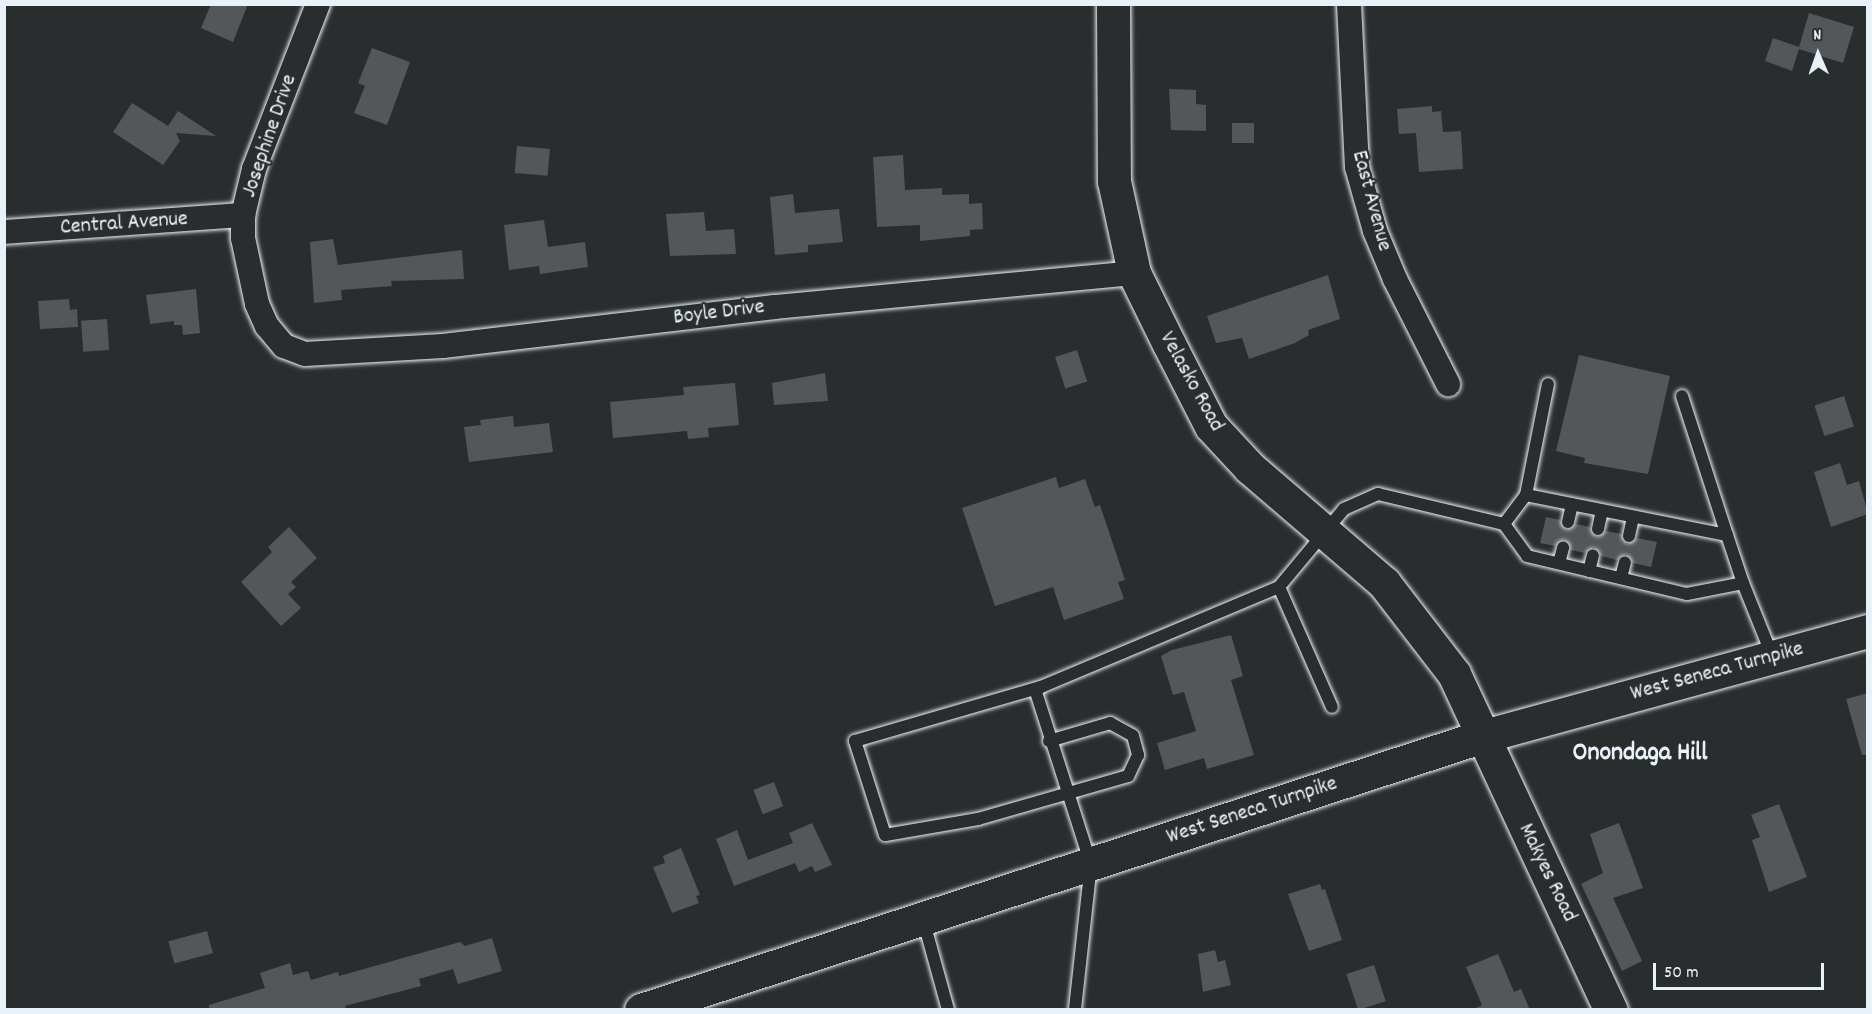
<!DOCTYPE html>
<style>
body{margin:0}
#map{position:relative;width:1872px;height:1014px;overflow:hidden;background:#2a2d2e;font-family:Dekko,sans-serif}
div>[style]{position:absolute}
.building>*{inset:0;background:#535759;transform-origin:0 0}
.roads{filter:drop-shadow(0 0 2px #e8f1f8) drop-shadow(0 0 2px #e8f1f8)}
.lane>*{height:12px;margin:-6px;padding:0 6px;transform-origin:6px;border-radius:6px;background:#2a2d2e}
.street>*{height:24px;margin:-12px;padding:0 12px;transform-origin:12px;border-radius:12px;background:#2a2d2e}
.secondary>*{height:33px;margin:-16.5px;padding:0 16.5px;transform-origin:16.5px;border-radius:16.5px;background:#2a2d2e}
.primary>*{height:33px;margin:-16.5px;padding:0 16.5px;transform-origin:16.5px;border-radius:16.5px;background:#2a2d2e}
span{translate:-50% -50%;white-space:nowrap;text-align:center;line-height:1.15;-webkit-text-stroke:4.5px #2a2d2e;paint-order:stroke}
.street-label{font-size:22px;color:#e8f1f8}
.quarter-label{font-size:26px;color:#e8f1f8;font-weight:700}
.frame{position:absolute;inset:0;border:6px solid #e8f1f8;pointer-events:none}
.north{position:absolute;left:1788px;top:24px;width:60px;height:60px;-webkit-text-stroke:4px #2a2d2e;paint-order:stroke;rotate:358deg;font-size:16px;font-weight:700;line-height:24px;text-align:center;color:#e8f1f8}
.north::after{content:'';display:block;margin:auto;width:21px;height:27px;background:#e8f1f8;clip-path:polygon(50% 0,100% 100%,50% 72%,0 100%)}
.scale{position:absolute;left:1653px;top:963px;width:171px;height:27px;box-sizing:border-box;border:3px solid #e8f1f8;border-top:0;padding-left:8px;font-size:18px;line-height:21px;white-space:nowrap;color:#e8f1f8;-webkit-text-stroke:4px #2a2d2e;paint-order:stroke}
</style>
<div id="map">
<div class="building">
<div style="clip-path:polygon(211px 4px,248px 4px,233px 42px,201px 28px)"></div>
<div style="clip-path:polygon(1809px 13px,1854px 27px,1843px 63px,1799px 49px,1792px 71px,1765px 61px,1773px 38px,1799px 47px)"></div>
<div style="clip-path:polygon(372px 48px,410px 62px,387px 125px,354px 113px,365px 86px,358px 83px)"></div>
<div style="clip-path:polygon(1169px 89px,1196px 90px,1196px 104px,1206px 105px,1206px 131px,1171px 130px)"></div>
<div style="clip-path:polygon(132px 103px,168px 126px,178px 111px,216px 136px,176px 133px,180px 141px,163px 165px,113px 132px)"></div>
<div style="clip-path:polygon(1432px 106px,1432px 112px,1441px 111px,1443px 132px,1461px 131px,1463px 169px,1419px 172px,1416px 133px,1399px 134px,1397px 109px)"></div>
<div style="left:1254px;top:123px;width:20px;height:22px;rotate:90deg"></div>
<div style="left:517px;top:146px;width:33px;height:27px;rotate:5deg"></div>
<div style="clip-path:polygon(903px 155px,905px 190px,942px 188px,942px 195px,969px 194px,969px 204px,982px 203px,983px 229px,970px 230px,970px 236px,920px 241px,920px 225px,877px 227px,873px 157px)"></div>
<div style="clip-path:polygon(793px 194px,795px 213px,839px 209px,843px 242px,808px 245px,808px 252px,775px 255px,770px 197px)"></div>
<div style="clip-path:polygon(704px 212px,706px 231px,734px 229px,736px 254px,670px 256px,666px 214px)"></div>
<div style="clip-path:polygon(544px 220px,548px 247px,585px 242px,588px 267px,540px 274px,539px 266px,509px 270px,504px 225px)"></div>
<div style="clip-path:polygon(333px 239px,338px 265px,462px 250px,464px 279px,391px 281px,392px 286px,341px 290px,342px 300px,314px 303px,310px 242px)"></div>
<div style="clip-path:polygon(1328px 275px,1340px 319px,1308px 330px,1309px 335px,1295px 343px,1249px 359px,1242px 338px,1216px 343px,1207px 316px)"></div>
<div style="clip-path:polygon(196px 289px,200px 333px,183px 335px,182px 325px,174px 325px,174px 321px,150px 324px,146px 295px)"></div>
<div style="clip-path:polygon(69px 299px,70px 310px,77px 309px,78px 327px,40px 329px,38px 301px)"></div>
<div style="left:107px;top:319px;width:31px;height:26px;rotate:86deg"></div>
<div style="left:1077px;top:350px;width:33px;height:23px;rotate:72deg"></div>
<div style="clip-path:polygon(1579px 355px,1670px 376px,1648px 474px,1584px 463px,1585px 458px,1556px 451px)"></div>
<div style="clip-path:polygon(825px 373px,828px 401px,774px 405px,772px 383px)"></div>
<div style="clip-path:polygon(735px 383px,739px 425px,708px 428px,709px 437px,688px 439px,687px 431px,613px 438px,610px 402px,684px 395px,683px 387px)"></div>
<div style="left:1844px;top:396px;width:32px;height:31px;rotate:72deg"></div>
<div style="clip-path:polygon(513px 416px,514px 427px,549px 423px,553px 452px,469px 462px,464px 427px,481px 425px,480px 420px)"></div>
<div style="clip-path:polygon(1840px 463px,1847px 485px,1859px 481px,1868px 514px,1831px 527px,1814px 472px)"></div>
<div style="clip-path:polygon(1056px 477px,1059px 488px,1085px 479px,1095px 507px,1100px 505px,1125px 580px,1118px 582px,1124px 599px,1064px 620px,1053px 587px,995px 606px,962px 508px)"></div>
<div style="clip-path:polygon(1546px 517px,1560px 520px,1566px 530px,1576px 524px,1590px 527px,1596px 537px,1606px 531px,1621px 534px,1627px 544px,1637px 538px,1657px 542px,1651px 567px,1633px 563px,1626px 554px,1617px 560px,1601px 556px,1594px 547px,1585px 553px,1571px 550px,1565px 540px,1555px 546px,1540px 543px)"></div>
<div style="clip-path:polygon(289px 527px,317px 558px,291px 582px,296px 587px,288px 594px,301px 608px,281px 626px,241px 582px,272px 552px,268px 547px)"></div>
<div style="clip-path:polygon(1231px 635px,1243px 676px,1231px 680px,1254px 755px,1207px 769px,1204px 758px,1165px 770px,1157px 743px,1196px 731px,1184px 692px,1173px 695px,1161px 656px,1172px 650px)"></div>
<div style="clip-path:polygon(1868px 693px,1868px 755px,1862px 755px,1846px 699px)"></div>
<div style="left:774px;top:782px;width:26px;height:22px;rotate:69deg"></div>
<div style="clip-path:polygon(1779px 804px,1807px 877px,1769px 892px,1752px 840px,1760px 837px,1751px 815px)"></div>
<div style="clip-path:polygon(812px 823px,832px 865px,815px 872px,812px 866px,799px 872px,795px 863px,734px 886px,716px 839px,737px 830px,748px 860px,793px 843px,789px 833px)"></div>
<div style="clip-path:polygon(1619px 823px,1643px 888px,1613px 898px,1642px 961px,1622px 971px,1581px 884px,1603px 873px,1590px 834px)"></div>
<div style="clip-path:polygon(681px 848px,700px 895px,696px 896px,699px 903px,672px 913px,653px 867px,665px 863px,663px 856px)"></div>
<div style="clip-path:polygon(1320px 884px,1322px 890px,1325px 889px,1342px 940px,1309px 951px,1288px 894px)"></div>
<div style="left:207px;top:931px;width:23px;height:40px;rotate:75deg"></div>
<div style="clip-path:polygon(492px 938px,502px 971px,458px 984px,453px 969px,419px 979px,421px 986px,345px 1006px,346px 1010px,209px 1010px,209px 1005px,265px 988px,260px 973px,290px 963px,293px 975px,308px 971px,311px 980px,338px 972px,339px 976px,460px 942px,465px 946px)"></div>
<div style="clip-path:polygon(1215px 950px,1218px 962px,1225px 960px,1231px 985px,1203px 992px,1198px 954px)"></div>
<div style="clip-path:polygon(1498px 954px,1514px 992px,1521px 989px,1530px 1010px,1472px 1010px,1482px 1005px,1466px 967px)"></div>
<div style="left:1374px;top:965px;width:38px;height:29px;rotate:72deg"></div>
</div>
<div class="roads">
<div class="lane">
<div style="left:1682px;top:396px;width:146px;rotate:72.1deg"></div>
<div style="left:1526px;top:495px;width:205px;rotate:11.3deg"></div>
<div style="left:1727px;top:535px;width:51px;rotate:71.6deg"></div>
<div style="left:1568px;top:522px;width:18px;rotate:-77deg"></div>
<div style="left:1504px;top:524px;width:36px;rotate:-53deg"></div>
<div style="left:1526px;top:495px;width:113px;rotate:-78.8deg"></div>
<div style="left:1598px;top:529px;width:19px;rotate:-78deg"></div>
<div style="left:1629px;top:536px;width:19px;rotate:-78deg"></div>
<div style="left:1559px;top:563px;width:16px;rotate:-75deg"></div>
<div style="left:1589px;top:571px;width:16px;rotate:-76deg"></div>
<div style="left:1621px;top:578px;width:16px;rotate:-76deg"></div>
<div style="left:1279px;top:587px;width:131px;rotate:66.2deg"></div>
<div style="left:1035px;top:689px;width:184px;rotate:72.3deg"></div>
<div style="left:1091px;top:864px;width:147px;rotate:96.3deg"></div>
<div style="left:1049px;top:741px;width:64px;rotate:-16.4deg"></div>
<div style="left:1110px;top:723px;width:26px;rotate:29deg"></div>
<div style="left:1133px;top:736px;width:20px;rotate:75deg"></div>
<div style="left:1138px;top:755px;width:23px;rotate:115deg"></div>
<div style="left:1128px;top:776px;width:156px;rotate:164deg"></div>
<div style="left:978px;top:819px;width:94px;rotate:170.2deg"></div>
<div style="left:885px;top:835px;width:99px;rotate:-107.7deg"></div>
<div style="left:855px;top:741px;width:194px;rotate:-16.2deg"></div>
<div style="left:1041px;top:687px;width:258px;rotate:-22.8deg"></div>
<div style="left:1279px;top:587px;width:102px;rotate:-50.2deg"></div>
<div style="left:1344px;top:509px;width:37px;rotate:-24deg"></div>
<div style="left:1378px;top:494px;width:130px;rotate:13.4deg"></div>
<div style="left:1504px;top:524px;width:39px;rotate:54deg"></div>
<div style="left:1527px;top:556px;width:164px;rotate:13.4deg"></div>
<div style="left:1687px;top:594px;width:57px;rotate:-11.1deg"></div>
<div style="left:1743px;top:583px;width:78px;rotate:68.1deg"></div>
<div style="left:923px;top:919px;width:94px;rotate:74.6deg"></div>
</div>
<div class="street">
<div style="left:318px;top:4px;width:177px;rotate:111.2deg"></div>
<div style="left:254px;top:169px;width:47px;rotate:103.4deg"></div>
<div style="left:243px;top:215px;width:23px;rotate:90deg"></div>
<div style="left:243px;top:238px;width:67px;rotate:78deg"></div>
<div style="left:257px;top:304px;width:24px;rotate:66deg"></div>
<div style="left:267px;top:326px;width:26px;rotate:50deg"></div>
<div style="left:284px;top:346px;width:22px;rotate:21deg"></div>
<div style="left:305px;top:354px;width:138px;rotate:-3.3deg"></div>
<div style="left:443px;top:346px;width:334px;rotate:-6.7deg"></div>
<div style="left:775px;top:307px;width:361px;rotate:-5.4deg"></div>
<div style="left:1349px;top:4px;width:163px;rotate:87.2deg"></div>
<div style="left:1357px;top:167px;width:66px;rotate:74.3deg"></div>
<div style="left:1375px;top:231px;width:52px;rotate:67.4deg"></div>
<div style="left:1395px;top:279px;width:118px;rotate:63.2deg"></div>
<div style="left:4px;top:232px;width:240px;rotate:-4.1deg"></div>
</div>
<div class="secondary">
<div style="left:1113px;top:4px;width:177px;rotate:89.7deg"></div>
<div style="left:1114px;top:181px;width:94px;rotate:77.7deg"></div>
<div style="left:1134px;top:273px;width:79px;rotate:63.8deg"></div>
<div style="left:1169px;top:344px;width:92px;rotate:62.9deg"></div>
<div style="left:1211px;top:426px;width:57px;rotate:47.1deg"></div>
<div style="left:1250px;top:468px;width:177px;rotate:40.6deg"></div>
<div style="left:1384px;top:583px;width:115px;rotate:52.4deg"></div>
<div style="left:1454px;top:674px;width:371px;rotate:65deg"></div>
</div>
<div class="primary">
<div style="left:641px;top:1010px;width:882px;rotate:-18.02deg"></div>
<div style="left:1480px;top:737px;width:402px;rotate:-15.3deg"></div>
</div>
</div>
<div class="street-label">
<span style="left:270px;top:136px;rotate:-71deg">Josephine Drive</span>
<span style="left:1371px;top:201px;rotate:75deg">East Avenue</span>
<span style="left:124px;top:224px;rotate:-4deg">Central Avenue</span>
<span style="left:719px;top:313px;rotate:-7deg">Boyle Drive</span>
<span style="left:1191px;top:382px;rotate:61deg">Velasko Road</span>
<span style="left:1717px;top:672px;rotate:-15deg">West Seneca Turnpike</span>
<span style="left:1252px;top:811px;rotate:-18deg">West Seneca Turnpike</span>
<span style="left:1547px;top:873px;rotate:64deg">Makyes Road</span>
</div>
<div class="quarter-label">
<span style="left:1640px;top:754px">Onondaga Hill</span>
</div>
<div class="frame"></div>
<div class="north">N</div>
<div class="scale">50 m</div>
</div>
